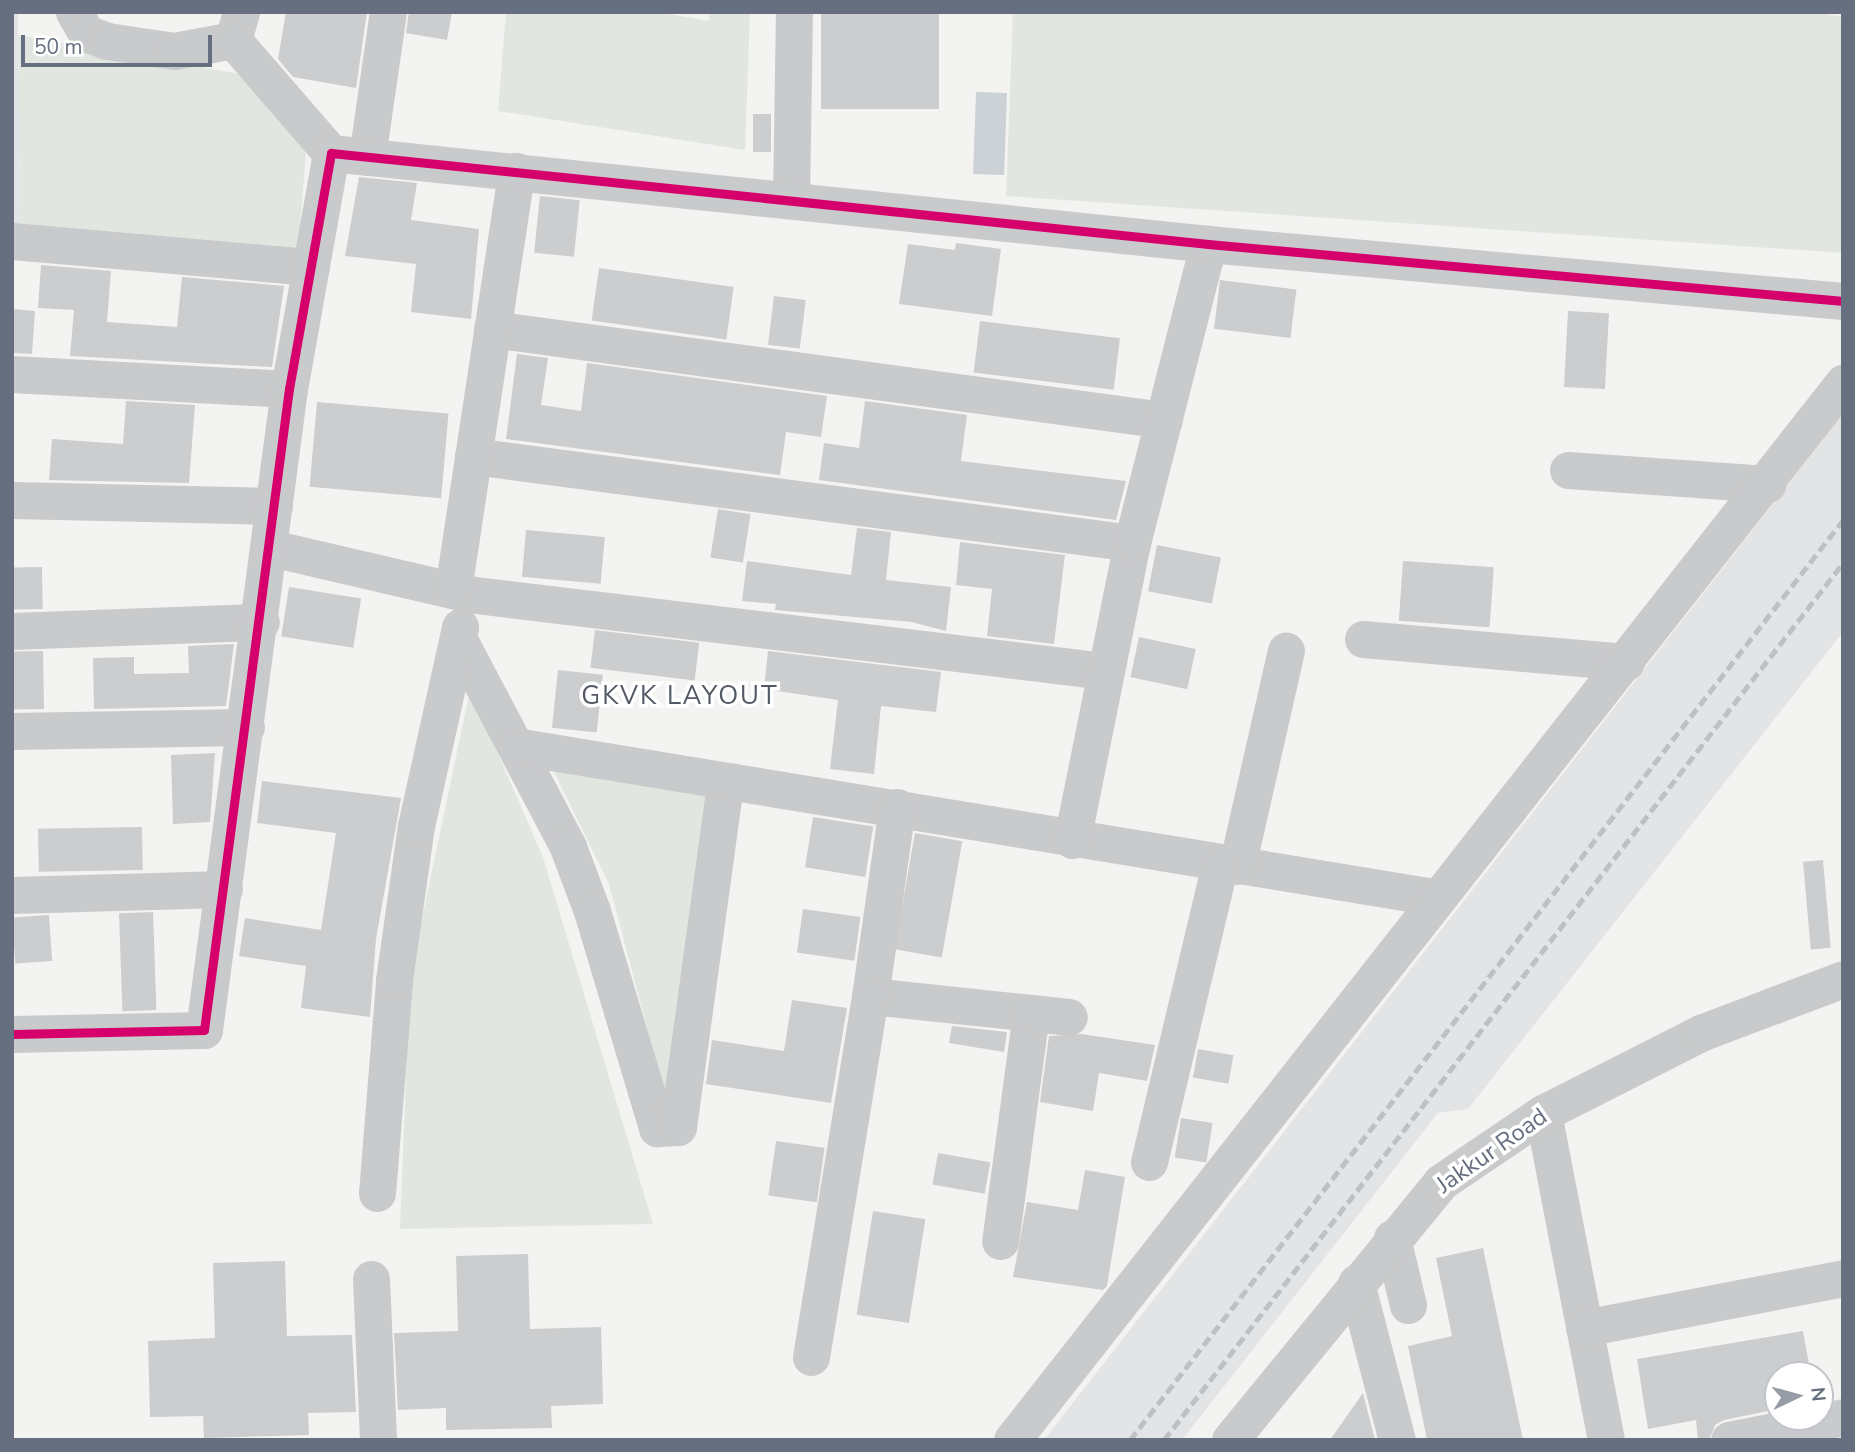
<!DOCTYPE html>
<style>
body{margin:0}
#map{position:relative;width:1855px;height:1452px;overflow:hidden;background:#f3f3f2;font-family:"Nunito Sans",sans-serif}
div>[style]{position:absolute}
.built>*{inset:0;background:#e3e4e5}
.green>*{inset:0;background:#e2e6e1}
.water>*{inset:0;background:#ccd1d5;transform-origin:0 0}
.building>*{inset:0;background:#cccdce;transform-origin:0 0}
.minor>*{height:37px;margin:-18.5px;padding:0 18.5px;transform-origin:18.5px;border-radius:18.5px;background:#c9cacb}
.rail>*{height:5px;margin-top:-2.5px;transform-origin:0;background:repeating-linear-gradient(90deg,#bfc0c2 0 10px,transparent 0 15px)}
.cycleway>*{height:9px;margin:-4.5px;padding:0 4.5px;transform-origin:4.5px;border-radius:4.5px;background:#d6006c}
span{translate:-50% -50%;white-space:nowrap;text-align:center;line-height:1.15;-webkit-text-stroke:7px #fff;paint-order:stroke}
.street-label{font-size:24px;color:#666f7f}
.neighbourhood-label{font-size:26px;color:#535a65;letter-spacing:2px}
.frame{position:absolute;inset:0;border:14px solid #666f7f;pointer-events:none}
.north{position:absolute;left:1764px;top:1361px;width:70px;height:70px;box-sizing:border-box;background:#fff;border:2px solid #c2c5cc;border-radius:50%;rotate:85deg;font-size:19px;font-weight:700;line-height:28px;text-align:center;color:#666f7f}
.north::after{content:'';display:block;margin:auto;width:24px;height:32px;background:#979da7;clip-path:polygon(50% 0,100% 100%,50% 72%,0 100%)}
.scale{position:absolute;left:21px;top:35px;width:191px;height:32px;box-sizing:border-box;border:4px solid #666f7f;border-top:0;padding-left:9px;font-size:21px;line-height:24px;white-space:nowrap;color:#666f7f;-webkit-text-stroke:5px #fff;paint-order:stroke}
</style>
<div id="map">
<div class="built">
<div style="clip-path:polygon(12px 12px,18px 12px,20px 230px,12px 229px)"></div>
<div style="clip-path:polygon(1843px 414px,1843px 632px,1468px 1109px,1438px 1113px,1182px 1440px,1044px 1440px)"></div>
</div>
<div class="green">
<div style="clip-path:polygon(506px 12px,657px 12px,709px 21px,709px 12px,750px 12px,745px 150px,498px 111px)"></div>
<div style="clip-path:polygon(1013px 12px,1814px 12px,1843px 17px,1843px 253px,1006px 196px)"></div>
<div style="clip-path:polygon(18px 35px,246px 75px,306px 151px,298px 255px,20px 230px)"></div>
<div style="clip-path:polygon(470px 690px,543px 857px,653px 1224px,400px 1229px,410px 976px)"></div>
<div style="clip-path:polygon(552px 768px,709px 795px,665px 1096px,609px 884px)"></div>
</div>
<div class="water">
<div style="left:976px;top:92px;width:31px;height:82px;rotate:2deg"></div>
</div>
<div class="building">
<div style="clip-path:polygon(286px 12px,367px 12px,356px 88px,293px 77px,278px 59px)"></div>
<div style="clip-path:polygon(409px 12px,452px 12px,447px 40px,406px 33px)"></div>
<div style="left:821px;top:12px;width:118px;height:97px"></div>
<div style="left:753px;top:114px;width:18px;height:38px"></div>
<div style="clip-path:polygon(359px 177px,417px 183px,411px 220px,479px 229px,471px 319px,411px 312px,416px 264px,345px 256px)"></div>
<div style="left:540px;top:196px;width:40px;height:57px;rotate:6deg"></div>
<div style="clip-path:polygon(956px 243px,1001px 249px,992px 316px,899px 304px,908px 244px,955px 250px)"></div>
<div style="clip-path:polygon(41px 265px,111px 271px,107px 322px,177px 327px,182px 277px,284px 286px,272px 367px,70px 356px,74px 310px,38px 308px)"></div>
<div style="left:599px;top:268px;width:136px;height:53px;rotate:8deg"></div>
<div style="left:1220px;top:280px;width:77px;height:49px;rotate:7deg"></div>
<div style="left:774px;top:296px;width:32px;height:49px;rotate:7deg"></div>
<div style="clip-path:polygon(12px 309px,35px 311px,32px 354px,12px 353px)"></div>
<div style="left:1568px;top:311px;width:41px;height:76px;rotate:3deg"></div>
<div style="left:980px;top:321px;width:141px;height:52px;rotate:7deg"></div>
<div style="clip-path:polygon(517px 354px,548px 358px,541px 405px,581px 411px,587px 363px,827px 396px,821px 437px,786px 432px,780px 475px,506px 439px)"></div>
<div style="clip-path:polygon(126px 401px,195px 405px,189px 483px,49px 480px,52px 439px,123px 444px)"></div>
<div style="clip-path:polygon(865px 401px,967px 415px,961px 461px,1126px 481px,1116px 520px,819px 480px,824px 443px,859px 448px)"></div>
<div style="left:317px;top:402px;width:132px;height:85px;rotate:5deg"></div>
<div style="left:718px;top:509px;width:33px;height:49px;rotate:9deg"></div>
<div style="clip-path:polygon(857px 528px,891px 532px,886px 580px,951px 587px,946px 631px,912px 622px,775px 610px,776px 604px,742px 601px,747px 561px,851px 575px)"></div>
<div style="left:526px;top:530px;width:79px;height:47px;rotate:5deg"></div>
<div style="clip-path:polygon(960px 542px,1065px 555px,1054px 644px,987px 636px,992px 589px,956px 585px)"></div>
<div style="left:1157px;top:545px;width:65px;height:47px;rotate:11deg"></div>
<div style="left:1403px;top:561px;width:91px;height:60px;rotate:4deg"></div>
<div style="left:42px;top:567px;width:42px;height:30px;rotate:89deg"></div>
<div style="left:289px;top:587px;width:73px;height:50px;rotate:9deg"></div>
<div style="left:595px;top:630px;width:105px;height:38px;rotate:7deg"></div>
<div style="left:1139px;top:637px;width:58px;height:41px;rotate:12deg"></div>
<div style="clip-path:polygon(234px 644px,226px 706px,94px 709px,93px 658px,134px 657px,134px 674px,189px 673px,188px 646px)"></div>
<div style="left:43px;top:651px;width:58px;height:31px;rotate:89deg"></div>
<div style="clip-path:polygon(768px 651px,941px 672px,936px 712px,881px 706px,874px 774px,830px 769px,838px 700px,764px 689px)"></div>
<div style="left:558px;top:670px;width:45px;height:58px;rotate:6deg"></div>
<div style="clip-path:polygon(215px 753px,210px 822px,173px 824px,171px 755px)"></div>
<div style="clip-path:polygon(262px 781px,401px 798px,376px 939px,370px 1017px,301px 1008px,306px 966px,239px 956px,245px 918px,321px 930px,336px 833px,257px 823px)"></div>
<div style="left:813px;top:817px;width:61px;height:51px;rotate:9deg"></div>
<div style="left:142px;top:827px;width:43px;height:104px;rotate:89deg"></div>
<div style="left:915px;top:833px;width:48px;height:118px;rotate:10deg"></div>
<div style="left:1823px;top:860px;width:88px;height:20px;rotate:85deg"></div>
<div style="left:803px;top:909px;width:58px;height:44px;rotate:8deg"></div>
<div style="left:153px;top:912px;width:98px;height:34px;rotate:88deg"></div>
<div style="left:49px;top:915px;width:46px;height:37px;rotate:86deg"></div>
<div style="clip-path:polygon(792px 1000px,847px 1008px,831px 1103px,706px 1084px,712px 1040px,784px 1051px)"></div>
<div style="clip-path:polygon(952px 1026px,1007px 1032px,1004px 1052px,949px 1043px)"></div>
<div style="clip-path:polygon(1081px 1034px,1155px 1045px,1147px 1081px,1099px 1073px,1093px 1111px,1040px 1102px,1049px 1036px)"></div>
<div style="left:1198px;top:1049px;width:36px;height:29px;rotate:10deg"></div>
<div style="left:1181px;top:1118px;width:32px;height:40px;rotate:9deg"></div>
<div style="left:776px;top:1141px;width:49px;height:55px;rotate:8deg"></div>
<div style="left:938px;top:1153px;width:53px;height:32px;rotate:10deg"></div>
<div style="clip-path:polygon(1085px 1170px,1125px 1177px,1107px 1286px,1103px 1290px,1013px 1277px,1027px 1202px,1078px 1210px)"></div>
<div style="left:873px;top:1211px;width:53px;height:105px;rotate:9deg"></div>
<div style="clip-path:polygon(1483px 1248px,1523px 1440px,1427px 1440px,1408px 1346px,1452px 1336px,1436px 1258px)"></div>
<div style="clip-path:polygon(528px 1254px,530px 1329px,601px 1327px,603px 1404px,551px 1406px,552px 1428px,446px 1430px,446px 1408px,398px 1410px,394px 1333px,458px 1331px,456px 1256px)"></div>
<div style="clip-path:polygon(285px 1261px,287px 1336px,352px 1335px,356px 1412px,308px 1413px,309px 1435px,204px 1438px,203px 1416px,150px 1417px,148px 1341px,215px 1338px,213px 1263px)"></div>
<div style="clip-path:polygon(1803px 1331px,1811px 1375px,1778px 1375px,1778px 1409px,1724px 1420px,1715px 1425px,1709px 1440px,1698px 1440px,1696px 1420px,1648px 1429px,1637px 1359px)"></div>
<div style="clip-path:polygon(1363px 1393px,1375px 1440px,1330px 1440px)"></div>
</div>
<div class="minor">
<div style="left:74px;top:12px;width:24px;rotate:60deg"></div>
<div style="left:86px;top:33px;width:22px;rotate:21deg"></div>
<div style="left:107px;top:41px;width:68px;rotate:8.5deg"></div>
<div style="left:174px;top:51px;width:60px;rotate:-10.6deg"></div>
<div style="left:233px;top:40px;width:29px;rotate:-74deg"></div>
<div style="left:233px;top:40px;width:150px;rotate:49.1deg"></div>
<div style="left:367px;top:157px;width:147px;rotate:-81.8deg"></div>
<div style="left:791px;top:200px;width:188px;rotate:-89.1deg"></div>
<div style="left:12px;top:241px;width:300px;rotate:5deg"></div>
<div style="left:492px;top:329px;width:678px;rotate:7.71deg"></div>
<div style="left:12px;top:374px;width:277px;rotate:3.1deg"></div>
<div style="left:473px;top:456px;width:665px;rotate:7.52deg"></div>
<div style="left:1568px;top:470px;width:200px;rotate:4deg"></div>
<div style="left:12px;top:500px;width:262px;rotate:1.3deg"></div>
<div style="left:271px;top:548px;width:202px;rotate:13.1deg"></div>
<div style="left:468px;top:594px;width:642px;rotate:6.89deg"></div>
<div style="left:453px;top:590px;width:424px;rotate:-81.4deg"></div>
<div style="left:12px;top:631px;width:249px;rotate:-2.1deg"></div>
<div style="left:458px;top:638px;width:236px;rotate:62.2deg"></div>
<div style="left:568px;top:847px;width:68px;rotate:69.4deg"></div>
<div style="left:592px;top:911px;width:227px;rotate:73.3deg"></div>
<div style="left:657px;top:1128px;width:21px;rotate:-3deg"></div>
<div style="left:678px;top:1127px;width:348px;rotate:-82.2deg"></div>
<div style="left:1363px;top:639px;width:264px;rotate:5deg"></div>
<div style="left:12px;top:731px;width:234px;rotate:-1deg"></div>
<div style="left:515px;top:746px;width:931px;rotate:9.33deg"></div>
<div style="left:897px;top:807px;width:191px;rotate:98.1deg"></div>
<div style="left:870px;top:996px;width:162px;rotate:6deg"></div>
<div style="left:1031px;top:1013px;width:230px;rotate:97.7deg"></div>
<div style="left:1072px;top:840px;width:303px;rotate:-78.6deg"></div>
<div style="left:1132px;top:543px;width:309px;rotate:-75.7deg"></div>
<div style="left:1237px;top:866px;width:221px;rotate:-77.2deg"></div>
<div style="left:12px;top:895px;width:212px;rotate:-1.6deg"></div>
<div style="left:1031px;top:1013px;width:38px;rotate:6deg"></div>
<div style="left:12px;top:1034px;width:192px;rotate:-1.2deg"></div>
<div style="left:204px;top:1030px;width:647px;rotate:-82.45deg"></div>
<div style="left:289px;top:389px;width:240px;rotate:-79.9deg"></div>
<div style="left:331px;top:153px;width:882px;rotate:5.92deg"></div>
<div style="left:1208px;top:244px;width:638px;rotate:5.13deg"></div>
<div style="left:1543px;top:1113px;width:333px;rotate:79.1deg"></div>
<div style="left:1149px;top:1162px;width:306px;rotate:-76.6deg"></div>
<div style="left:377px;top:1193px;width:214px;rotate:-85.4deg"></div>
<div style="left:394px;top:980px;width:156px;rotate:-81.9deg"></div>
<div style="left:416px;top:826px;width:204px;rotate:-77.5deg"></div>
<div style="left:1392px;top:1238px;width:69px;rotate:76.6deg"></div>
<div style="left:371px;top:1279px;width:161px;rotate:87.5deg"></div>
<div style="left:1356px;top:1283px;width:162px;rotate:75.4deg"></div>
<div style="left:1584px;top:1328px;width:264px;rotate:-10.9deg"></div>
<div style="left:811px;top:1357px;width:366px;rotate:-80.7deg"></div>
<div style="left:1012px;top:1440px;width:1345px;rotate:-51.83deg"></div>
<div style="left:1230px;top:1440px;width:333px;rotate:-50.7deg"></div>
<div style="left:1441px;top:1182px;width:123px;rotate:-34.1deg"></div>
<div style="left:1543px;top:1113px;width:179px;rotate:-26.9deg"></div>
<div style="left:1703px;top:1032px;width:150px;rotate:-20.7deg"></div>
<div style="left:1729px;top:1440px;width:116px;rotate:-11.4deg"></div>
</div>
<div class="rail">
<div style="left:1130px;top:1440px;width:1164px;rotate:-52.22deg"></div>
<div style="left:1164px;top:1440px;width:1109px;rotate:-52.25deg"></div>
</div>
<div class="cycleway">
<div style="left:12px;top:1034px;width:192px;rotate:-1.2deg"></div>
<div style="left:204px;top:1030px;width:647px;rotate:-82.45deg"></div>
<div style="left:289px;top:389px;width:240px;rotate:-79.9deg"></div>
<div style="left:331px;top:153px;width:882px;rotate:5.92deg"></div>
<div style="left:1208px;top:244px;width:638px;rotate:5.13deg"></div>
</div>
<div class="street-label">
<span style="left:1492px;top:1151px;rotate:-35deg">Jakkur Road</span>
</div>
<div class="neighbourhood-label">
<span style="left:680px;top:696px">GKVK LAYOUT</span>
</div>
<div class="frame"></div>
<div class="north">N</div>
<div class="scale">50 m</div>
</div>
